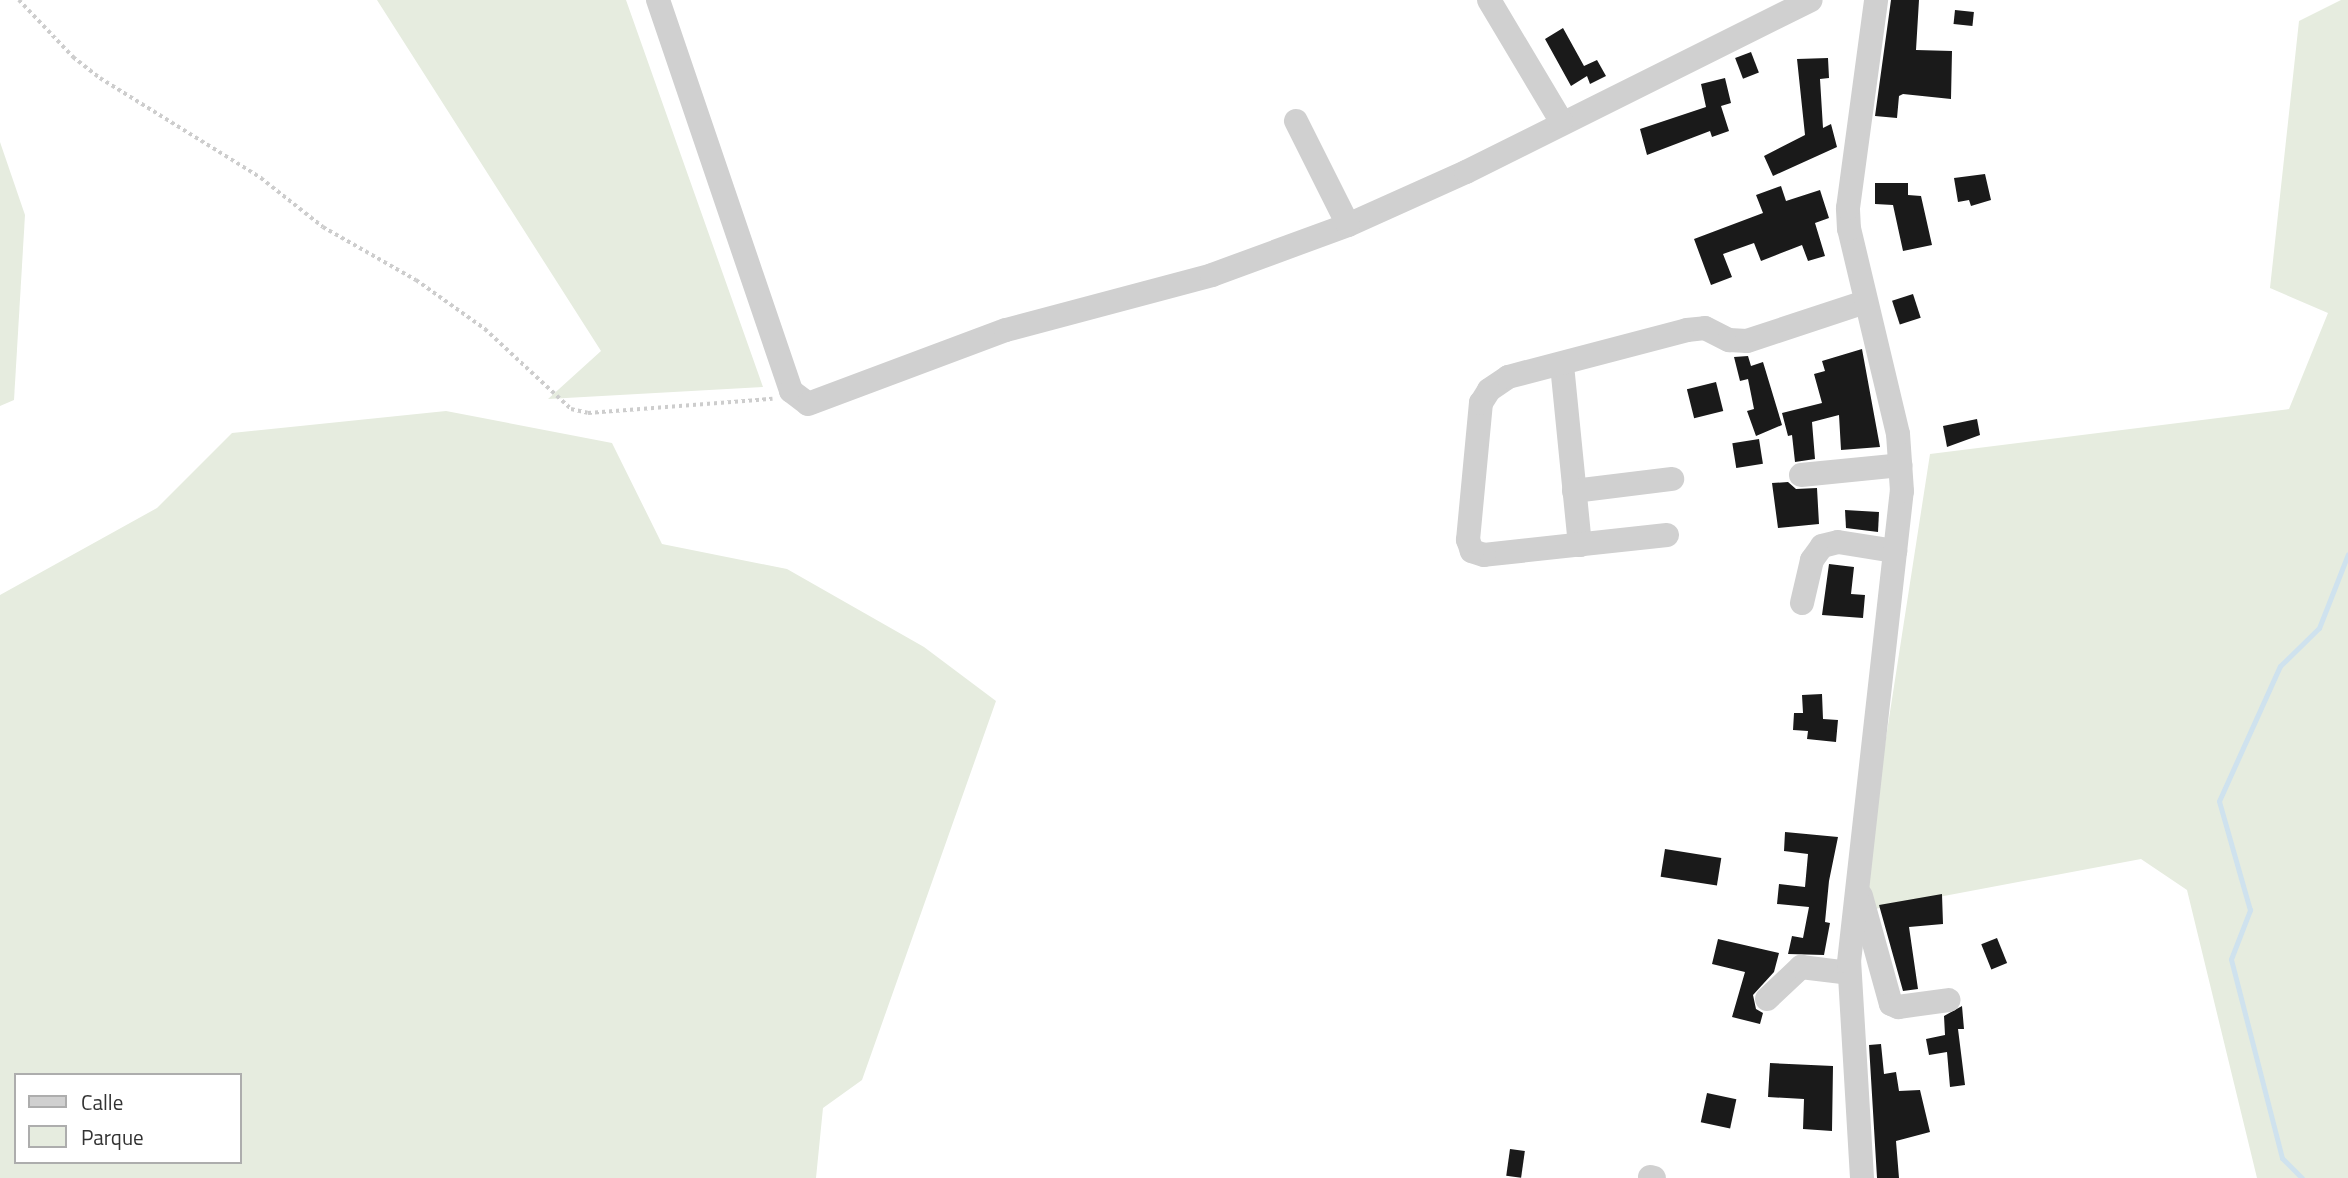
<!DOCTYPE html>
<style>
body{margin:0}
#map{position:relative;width:2348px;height:1178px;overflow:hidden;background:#fff;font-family:"Titillium Web",sans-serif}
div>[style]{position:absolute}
.green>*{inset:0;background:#e6ecdf}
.stream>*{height:5px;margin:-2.5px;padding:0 2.5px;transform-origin:2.5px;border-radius:2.5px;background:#cfe2ee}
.building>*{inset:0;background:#1a1a1a;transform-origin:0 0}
.path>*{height:3.5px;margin-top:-1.75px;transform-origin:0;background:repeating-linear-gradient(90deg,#cdcdcd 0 3.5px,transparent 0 7px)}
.minor>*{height:24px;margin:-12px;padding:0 12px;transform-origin:12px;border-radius:12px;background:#d0d0d0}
span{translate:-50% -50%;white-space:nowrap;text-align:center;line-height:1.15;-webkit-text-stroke:7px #fff;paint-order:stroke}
.legend{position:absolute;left:14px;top:1073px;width:228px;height:91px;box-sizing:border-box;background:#fff;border:2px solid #adadad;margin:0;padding:9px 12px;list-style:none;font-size:21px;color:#333}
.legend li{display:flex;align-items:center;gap:14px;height:35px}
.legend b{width:35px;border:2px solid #adadad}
</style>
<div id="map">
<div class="green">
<div style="clip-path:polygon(377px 0,626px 0,763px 387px,548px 399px,601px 351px)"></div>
<div style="clip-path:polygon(2341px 0,2348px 0,2348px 1178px,2257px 1178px,2187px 890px,2141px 859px,1859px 912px,1930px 454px,2289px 409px,2328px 313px,2270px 288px,2299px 21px)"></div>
<div style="clip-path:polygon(0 142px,25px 215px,14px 400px,0 406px)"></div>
<div style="clip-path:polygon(evenodd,446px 411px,612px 443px,662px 544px,787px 569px,924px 647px,996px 701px,862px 1080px,823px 1108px,816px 1178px,0 1178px,0 595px,157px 508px,232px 433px,446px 411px,16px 1075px,240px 1075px,240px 1162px,16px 1162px,16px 1075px)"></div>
</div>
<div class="stream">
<div style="left:2302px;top:1178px;width:28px;rotate:-135deg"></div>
<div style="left:2282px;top:1158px;width:205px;rotate:-104.4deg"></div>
<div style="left:2231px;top:959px;width:53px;rotate:-68.8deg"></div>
<div style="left:2250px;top:910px;width:113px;rotate:-105.9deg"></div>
<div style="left:2219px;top:801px;width:148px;rotate:-65.7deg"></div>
<div style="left:2280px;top:666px;width:54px;rotate:-44.3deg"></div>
<div style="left:2319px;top:628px;width:79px;rotate:-68.6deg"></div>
</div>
<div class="building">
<div style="clip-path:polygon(1891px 0,1919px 0,1916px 50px,1952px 51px,1951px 99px,1903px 94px,1899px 96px,1897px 118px,1875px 116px)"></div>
<div style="left:1955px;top:10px;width:19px;height:14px;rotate:6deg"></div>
<div style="clip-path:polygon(1563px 28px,1584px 66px,1597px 60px,1606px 76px,1590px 84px,1587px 76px,1571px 86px,1545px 39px)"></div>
<div style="left:1751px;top:52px;width:22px;height:17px;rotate:69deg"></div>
<div style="clip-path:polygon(1828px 58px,1829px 78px,1820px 79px,1823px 128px,1831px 124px,1837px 147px,1773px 176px,1764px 156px,1805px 135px,1797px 59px)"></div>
<div style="clip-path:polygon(1725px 78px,1731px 103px,1721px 106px,1729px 131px,1712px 137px,1710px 131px,1647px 155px,1640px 129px,1706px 107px,1701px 84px)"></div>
<div style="clip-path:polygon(1985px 174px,1991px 200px,1971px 206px,1969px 200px,1958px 202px,1954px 178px)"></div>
<div style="clip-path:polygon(1875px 183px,1908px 183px,1908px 195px,1921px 196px,1932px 245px,1903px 251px,1893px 205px,1875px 204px)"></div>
<div style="clip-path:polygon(1781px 186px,1786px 201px,1820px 190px,1829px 218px,1815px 223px,1825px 256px,1808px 261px,1802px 245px,1761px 261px,1754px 243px,1723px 254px,1732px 277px,1711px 285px,1694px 239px,1763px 213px,1756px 195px)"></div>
<div style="left:1913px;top:294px;width:25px;height:22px;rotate:72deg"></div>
<div style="clip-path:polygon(1862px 349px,1880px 447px,1841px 450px,1839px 415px,1812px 422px,1815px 459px,1795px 462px,1792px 435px,1788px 436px,1782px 413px,1822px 403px,1814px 374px,1825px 371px,1822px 361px)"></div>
<div style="clip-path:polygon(1748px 356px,1751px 366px,1763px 362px,1782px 425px,1756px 436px,1747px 411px,1754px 409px,1748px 379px,1740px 381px,1734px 357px)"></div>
<div style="left:1716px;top:382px;width:30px;height:30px;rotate:76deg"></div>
<div style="clip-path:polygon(1977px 419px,1980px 435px,1947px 447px,1943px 426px)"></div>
<div style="left:1759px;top:439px;width:25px;height:27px;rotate:81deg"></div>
<div style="clip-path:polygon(1788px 482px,1796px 489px,1817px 488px,1819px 524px,1778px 528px,1772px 483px)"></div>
<div style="clip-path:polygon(1845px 510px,1879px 512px,1878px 532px,1846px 528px)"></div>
<div style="clip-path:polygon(1829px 564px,1854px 567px,1851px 594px,1865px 595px,1863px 618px,1822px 615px)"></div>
<div style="clip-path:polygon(1822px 694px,1823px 719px,1838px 720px,1836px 742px,1807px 739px,1808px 731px,1793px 730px,1794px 713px,1803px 713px,1802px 695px)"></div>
<div style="clip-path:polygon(1785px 832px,1838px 837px,1829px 881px,1825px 922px,1830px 923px,1824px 955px,1788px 954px,1792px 936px,1803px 938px,1809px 907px,1777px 904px,1779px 884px,1805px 887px,1808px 854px,1784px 851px)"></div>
<div style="left:1665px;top:849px;width:57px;height:28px;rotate:9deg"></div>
<div style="clip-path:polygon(1942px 894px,1943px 924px,1909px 927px,1918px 989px,1903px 991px,1879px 905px)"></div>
<div style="left:1997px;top:938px;width:27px;height:17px;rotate:68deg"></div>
<div style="clip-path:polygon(1718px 939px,1779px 953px,1774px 972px,1753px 995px,1756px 1009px,1763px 1013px,1760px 1024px,1732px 1017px,1745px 972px,1712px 964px)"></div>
<div style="clip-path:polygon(1962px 1006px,1964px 1029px,1958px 1029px,1965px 1085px,1950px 1087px,1947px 1052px,1929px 1055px,1926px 1039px,1945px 1035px,1944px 1016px)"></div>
<div style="clip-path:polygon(1881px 1044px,1884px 1074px,1896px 1072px,1899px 1091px,1920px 1090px,1930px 1132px,1896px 1141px,1899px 1178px,1877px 1178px,1869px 1045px)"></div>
<div style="clip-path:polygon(1770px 1063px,1833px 1066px,1832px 1131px,1803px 1129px,1804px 1099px,1768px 1097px)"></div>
<div style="left:1707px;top:1093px;width:30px;height:30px;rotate:12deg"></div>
<div style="left:1510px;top:1149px;width:15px;height:27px;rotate:8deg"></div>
</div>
<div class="path">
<div style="left:19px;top:0;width:79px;rotate:46.5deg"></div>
<div style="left:73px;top:57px;width:34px;rotate:38deg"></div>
<div style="left:100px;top:78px;width:190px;rotate:31.8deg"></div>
<div style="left:261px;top:178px;width:79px;rotate:38.3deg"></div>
<div style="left:323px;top:227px;width:107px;rotate:29.7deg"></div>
<div style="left:416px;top:280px;width:85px;rotate:35.4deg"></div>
<div style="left:485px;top:329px;width:117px;rotate:42.9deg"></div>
<div style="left:571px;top:409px;width:17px;rotate:13deg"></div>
<div style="left:588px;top:413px;width:185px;rotate:-4.4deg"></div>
</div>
<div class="minor">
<div style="left:658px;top:0;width:413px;rotate:71.2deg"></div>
<div style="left:791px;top:391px;width:21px;rotate:37deg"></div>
<div style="left:808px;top:404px;width:211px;rotate:-20.5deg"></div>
<div style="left:1006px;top:330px;width:213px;rotate:-14.9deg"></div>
<div style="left:1212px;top:275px;width:145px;rotate:-20.2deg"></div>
<div style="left:1348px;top:225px;width:129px;rotate:-24.2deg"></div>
<div style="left:1466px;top:172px;width:385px;rotate:-26.5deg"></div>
<div style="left:1489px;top:0;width:141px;rotate:59.2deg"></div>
<div style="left:1296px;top:121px;width:116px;rotate:63.4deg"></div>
<div style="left:1562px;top:365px;width:181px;rotate:84.3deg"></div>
<div style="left:1801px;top:475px;width:100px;rotate:-5.7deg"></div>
<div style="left:1574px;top:491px;width:99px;rotate:-7deg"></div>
<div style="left:1667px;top:535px;width:184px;rotate:173.8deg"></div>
<div style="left:1484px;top:555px;width:13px;rotate:-162deg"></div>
<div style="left:1472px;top:551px;width:12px;rotate:-110deg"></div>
<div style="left:1468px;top:540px;width:138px;rotate:-84.6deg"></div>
<div style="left:1481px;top:403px;width:15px;rotate:-58deg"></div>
<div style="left:1489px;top:390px;width:23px;rotate:-34deg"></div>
<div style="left:1508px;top:377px;width:185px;rotate:-14.7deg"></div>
<div style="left:1687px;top:330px;width:18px;rotate:-6deg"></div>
<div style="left:1705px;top:328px;width:27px;rotate:27deg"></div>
<div style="left:1729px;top:340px;width:18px;rotate:3deg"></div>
<div style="left:1747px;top:341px;width:124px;rotate:-18.3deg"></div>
<div style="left:1802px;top:603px;width:44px;rotate:-76.9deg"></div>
<div style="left:1812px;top:560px;width:17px;rotate:-54deg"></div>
<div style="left:1822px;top:546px;width:16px;rotate:-14deg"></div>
<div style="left:1838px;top:542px;width:58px;rotate:9deg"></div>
<div style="left:1861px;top:896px;width:112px;rotate:74.5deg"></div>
<div style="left:1891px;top:1004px;width:8px;rotate:23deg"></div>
<div style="left:1898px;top:1007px;width:51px;rotate:-7.8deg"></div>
<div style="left:1767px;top:999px;width:47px;rotate:-43.3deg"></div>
<div style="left:1801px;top:967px;width:48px;rotate:7.1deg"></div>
<div style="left:1650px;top:1177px;width:4px;rotate:14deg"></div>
<div style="left:1862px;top:1178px;width:216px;rotate:-93.4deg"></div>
<div style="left:1849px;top:962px;width:474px;rotate:-83.6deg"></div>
<div style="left:1902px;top:491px;width:57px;rotate:-94deg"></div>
<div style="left:1898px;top:434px;width:211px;rotate:-103.4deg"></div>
<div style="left:1849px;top:229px;width:21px;rotate:-93deg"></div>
<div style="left:1848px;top:208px;width:210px;rotate:-82.3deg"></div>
</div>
<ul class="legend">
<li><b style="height:9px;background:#d0d0d0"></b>Calle</li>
<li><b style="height:19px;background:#e6ecdf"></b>Parque</li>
</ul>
</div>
